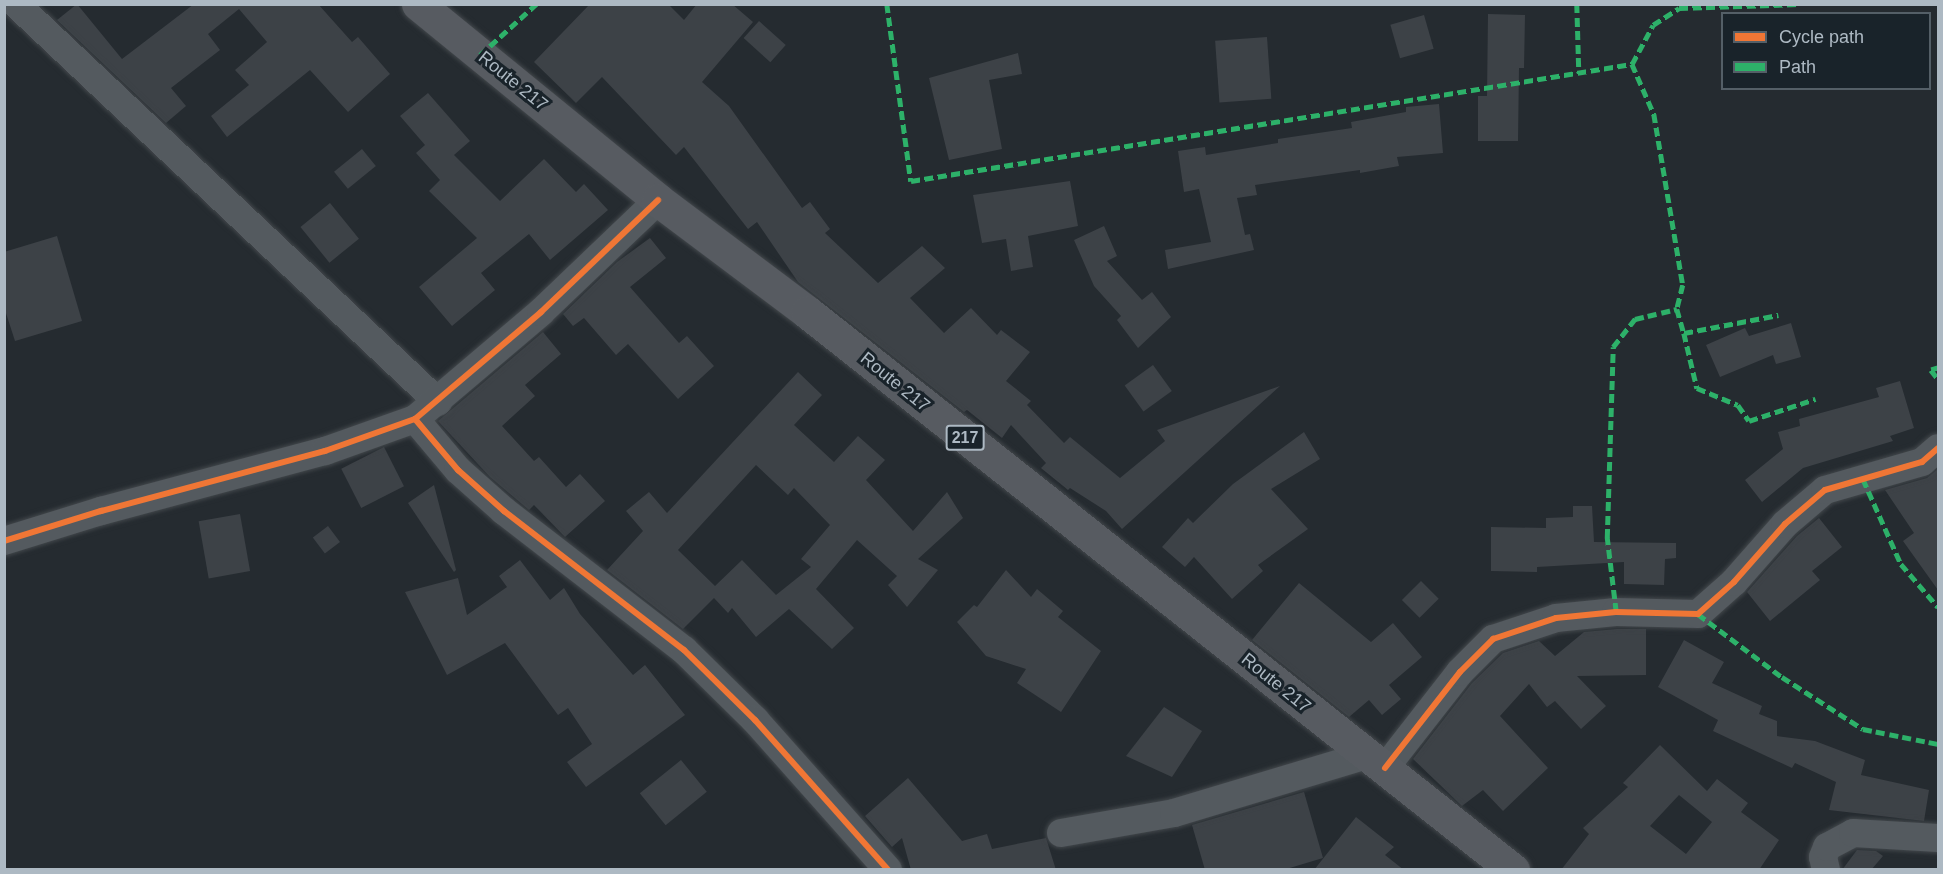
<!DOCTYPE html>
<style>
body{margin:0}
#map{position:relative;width:1943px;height:874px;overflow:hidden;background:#252b30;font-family:Arial,sans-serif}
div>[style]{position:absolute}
.building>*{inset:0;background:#3d4247;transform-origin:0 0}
.roads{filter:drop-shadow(0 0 2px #42474b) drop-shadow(0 0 2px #42474b)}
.minor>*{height:28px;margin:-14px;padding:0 14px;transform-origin:14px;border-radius:14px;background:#545a5f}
.primary>*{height:33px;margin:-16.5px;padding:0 16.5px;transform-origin:16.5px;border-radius:16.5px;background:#575b61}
.quiet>*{height:4.5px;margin-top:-2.25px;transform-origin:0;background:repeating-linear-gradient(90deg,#2db169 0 9px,transparent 0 13.5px)}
.cycleway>*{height:6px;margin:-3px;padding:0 3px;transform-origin:3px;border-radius:3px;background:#f07635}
span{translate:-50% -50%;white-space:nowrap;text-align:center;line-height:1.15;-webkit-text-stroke:6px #19232a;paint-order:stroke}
.shield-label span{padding:2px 4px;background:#19232a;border:2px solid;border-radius:4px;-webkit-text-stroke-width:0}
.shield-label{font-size:16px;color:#adb9c3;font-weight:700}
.street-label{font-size:18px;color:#adb9c3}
.frame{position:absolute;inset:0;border:6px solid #adb9c3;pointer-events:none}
.legend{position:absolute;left:1721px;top:12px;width:210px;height:78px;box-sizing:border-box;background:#19232a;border:2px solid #545f67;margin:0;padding:8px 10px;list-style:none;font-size:18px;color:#adb9c3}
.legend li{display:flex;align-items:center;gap:12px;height:30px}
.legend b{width:30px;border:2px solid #545f67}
</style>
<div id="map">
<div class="building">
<div style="clip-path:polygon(77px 4px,122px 59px,194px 4px,318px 4px,352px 42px,358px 37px,390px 74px,348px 112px,310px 70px,227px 137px,211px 116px,249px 85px,235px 70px,267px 42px,239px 9px,208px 34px,220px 50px,171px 88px,186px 106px,166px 123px,57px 20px)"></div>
<div style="clip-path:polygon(590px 4px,668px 4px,684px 20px,697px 4px,732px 4px,753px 22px,702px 82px,729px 106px,802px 208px,810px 202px,830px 229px,825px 233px,878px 283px,922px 246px,945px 268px,910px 298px,944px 333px,971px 308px,997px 335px,1001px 330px,1030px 352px,1006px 381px,1031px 401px,1027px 405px,1064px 443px,1070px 437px,1120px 478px,1165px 441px,1157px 430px,1280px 386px,1122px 529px,1106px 511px,1070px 488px,1068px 490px,1041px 468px,1046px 463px,1011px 425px,1002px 438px,967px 410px,964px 412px,798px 282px,757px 222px,748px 229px,684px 147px,676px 155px,602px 77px,576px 103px,534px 62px)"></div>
<div style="clip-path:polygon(1488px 14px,1525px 15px,1524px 68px,1519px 68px,1518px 141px,1478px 141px,1478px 96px,1487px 96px)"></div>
<div style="left:1424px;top:15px;width:35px;height:35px;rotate:74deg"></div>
<div style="left:759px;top:21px;width:36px;height:23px;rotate:42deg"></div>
<div style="left:1267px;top:37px;width:62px;height:52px;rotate:86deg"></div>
<div style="clip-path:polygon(1018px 53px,1022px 74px,989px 80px,1002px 149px,949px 160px,929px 78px)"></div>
<div style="clip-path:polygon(428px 93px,470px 141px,454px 155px,500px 201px,544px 159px,576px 192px,584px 184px,608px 210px,550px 260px,529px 234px,481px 273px,495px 290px,452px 326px,419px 287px,477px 238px,429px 191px,440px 180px,416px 153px,425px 145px,400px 116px)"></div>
<div style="clip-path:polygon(1439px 104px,1443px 153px,1397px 157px,1399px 166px,1360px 173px,1360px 170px,1255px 185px,1257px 195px,1237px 198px,1245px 235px,1250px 234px,1254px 250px,1168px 269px,1165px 250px,1211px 242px,1199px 189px,1184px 192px,1178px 151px,1205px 147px,1206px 155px,1278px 143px,1278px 139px,1352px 128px,1351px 122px,1406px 112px,1406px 107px)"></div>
<div style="left:362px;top:149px;width:22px;height:36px;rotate:51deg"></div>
<div style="clip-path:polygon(1070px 181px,1078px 226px,1028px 236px,1033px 267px,1011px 271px,1006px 239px,982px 243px,973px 195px)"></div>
<div style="left:330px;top:203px;width:46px;height:38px;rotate:51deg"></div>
<div style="clip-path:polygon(1104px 226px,1117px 256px,1107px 261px,1142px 300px,1152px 292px,1171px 317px,1138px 348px,1117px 320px,1121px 316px,1094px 286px,1074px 240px)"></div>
<div style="clip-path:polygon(57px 236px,82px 321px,15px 341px,4px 307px,4px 252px)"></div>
<div style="clip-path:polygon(650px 238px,666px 258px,630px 287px,679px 343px,687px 336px,714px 366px,678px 399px,628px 344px,616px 355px,584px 318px,573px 326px,563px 314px,617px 262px)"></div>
<div style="clip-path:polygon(1791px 323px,1801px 357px,1776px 364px,1773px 355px,1720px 377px,1706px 345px,1745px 328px,1749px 336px)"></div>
<div style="clip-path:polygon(543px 332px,561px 354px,525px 385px,535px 396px,502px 426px,534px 461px,539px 457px,566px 487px,580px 474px,605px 501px,565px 537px,534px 505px,529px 510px,490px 477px,438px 421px)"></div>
<div style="left:1153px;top:365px;width:32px;height:35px;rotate:54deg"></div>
<div style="clip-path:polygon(evenodd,798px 372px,822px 395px,794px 425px,834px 462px,858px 436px,885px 460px,866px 480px,913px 531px,947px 492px,963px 518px,918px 559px,938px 570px,907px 607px,888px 585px,897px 576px,857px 540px,816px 589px,854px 628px,832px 649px,789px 609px,756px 637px,732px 608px,728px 613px,714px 598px,683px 629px,607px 570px,643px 531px,626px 511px,649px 492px,667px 513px,798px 372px,756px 465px,788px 495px,794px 488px,830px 525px,801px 559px,811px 567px,776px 595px,742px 560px,715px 586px,678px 550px,756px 465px)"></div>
<div style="clip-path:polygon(1900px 381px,1914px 428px,1890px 436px,1893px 441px,1803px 468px,1762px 502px,1745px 480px,1783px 449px,1778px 432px,1800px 426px,1799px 419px,1879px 397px,1876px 388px)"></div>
<div style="clip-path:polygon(1304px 432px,1320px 459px,1271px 489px,1308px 529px,1258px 565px,1263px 571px,1232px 599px,1194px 557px,1185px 567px,1162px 547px,1188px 518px,1193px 523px,1233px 484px)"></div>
<div style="left:384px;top:447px;width:44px;height:48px;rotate:63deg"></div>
<div style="clip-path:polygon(1938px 469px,1938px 590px,1903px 541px,1914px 533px,1885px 490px,1927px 478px)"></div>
<div style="clip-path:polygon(434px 485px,456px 570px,454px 572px,408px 503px)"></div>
<div style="clip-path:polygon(1573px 506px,1592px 506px,1594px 542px,1676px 543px,1676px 558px,1665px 559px,1664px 585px,1624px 584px,1624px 562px,1537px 567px,1537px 572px,1491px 571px,1491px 527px,1546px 528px,1546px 518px,1573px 517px)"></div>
<div style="left:240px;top:514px;width:58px;height:42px;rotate:80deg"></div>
<div style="clip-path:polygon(1819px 518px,1842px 547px,1812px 571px,1820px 580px,1770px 621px,1747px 592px,1797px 536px)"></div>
<div style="left:328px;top:526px;width:20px;height:19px;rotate:53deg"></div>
<div style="clip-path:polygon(520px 560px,550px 600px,564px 588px,580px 614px,633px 675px,645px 665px,685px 715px,586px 787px,567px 762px,592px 744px,568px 708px,558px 715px,505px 643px,447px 675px,405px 592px,458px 578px,467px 615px,507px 587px,499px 576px)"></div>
<div style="clip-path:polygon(1006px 570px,1031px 597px,1037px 589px,1063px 611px,1058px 617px,1101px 651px,1061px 712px,1017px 683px,1026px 669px,986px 656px,957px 622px,974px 605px,977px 607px)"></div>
<div style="left:1421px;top:581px;width:25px;height:27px;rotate:45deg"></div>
<div style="clip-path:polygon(1299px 583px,1371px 642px,1393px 623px,1422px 657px,1389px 685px,1401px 699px,1382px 715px,1369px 700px,1349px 717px,1252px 640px)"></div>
<div style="clip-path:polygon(1617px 629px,1646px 629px,1646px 675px,1577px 676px,1606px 706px,1581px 729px,1555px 701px,1547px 707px,1529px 684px,1500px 716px,1548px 768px,1503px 811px,1483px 790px,1462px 806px,1413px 759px,1472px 683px,1503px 653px,1539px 641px,1555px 656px,1584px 632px)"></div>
<div style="clip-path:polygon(1684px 640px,1724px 662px,1712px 683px,1762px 706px,1759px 714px,1777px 721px,1777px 736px,1815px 741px,1865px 760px,1861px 775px,1929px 790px,1924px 821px,1829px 810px,1836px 782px,1795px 763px,1792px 768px,1713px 731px,1718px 720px,1658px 687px)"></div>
<div style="clip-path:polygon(1164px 707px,1202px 731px,1172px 777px,1126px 756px)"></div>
<div style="clip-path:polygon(evenodd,1660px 745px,1707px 791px,1717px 779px,1748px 803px,1741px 812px,1779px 840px,1759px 870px,1561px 870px,1589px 834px,1583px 828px,1628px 787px,1623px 783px,1660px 745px,1679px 795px,1712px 822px,1686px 854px,1650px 826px,1679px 795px)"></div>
<div style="left:681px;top:760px;width:41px;height:53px;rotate:51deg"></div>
<div style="clip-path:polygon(908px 778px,962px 841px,987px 834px,992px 849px,1046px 838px,1056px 870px,911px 870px,902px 838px,892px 847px,865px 816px)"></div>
<div style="clip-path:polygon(1304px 792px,1323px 858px,1283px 870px,1205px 870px,1192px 825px)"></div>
<div style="clip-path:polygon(1356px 817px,1394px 847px,1385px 855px,1404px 870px,1314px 870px)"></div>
<div style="clip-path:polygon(1857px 850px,1876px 851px,1883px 856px,1871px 870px,1842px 870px)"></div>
</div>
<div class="roads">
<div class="minor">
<div style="left:16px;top:4px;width:580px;rotate:43.32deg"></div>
<div style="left:415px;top:419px;width:67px;rotate:49.9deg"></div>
<div style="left:458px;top:470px;width:62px;rotate:41.7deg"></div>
<div style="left:504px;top:511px;width:227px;rotate:37.7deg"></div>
<div style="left:684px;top:650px;width:100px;rotate:44.6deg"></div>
<div style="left:755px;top:720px;width:200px;rotate:48.4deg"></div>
<div style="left:4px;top:541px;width:102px;rotate:-17.2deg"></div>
<div style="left:101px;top:511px;width:232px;rotate:-15deg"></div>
<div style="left:325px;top:451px;width:96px;rotate:-19.6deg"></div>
<div style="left:415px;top:419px;width:165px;rotate:-40.3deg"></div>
<div style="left:541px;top:312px;width:162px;rotate:-43.7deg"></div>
<div style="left:1385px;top:768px;width:122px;rotate:-52deg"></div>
<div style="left:1460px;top:672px;width:47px;rotate:-45deg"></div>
<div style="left:1493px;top:639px;width:66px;rotate:-18.4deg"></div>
<div style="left:1556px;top:618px;width:60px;rotate:-5.7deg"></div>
<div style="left:1616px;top:612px;width:82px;rotate:1.4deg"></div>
<div style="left:1698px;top:614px;width:48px;rotate:-41.6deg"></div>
<div style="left:1734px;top:582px;width:77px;rotate:-48.7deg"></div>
<div style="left:1785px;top:524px;width:52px;rotate:-40.4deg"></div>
<div style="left:1825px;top:490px;width:101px;rotate:-16.1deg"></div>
<div style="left:1922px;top:462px;width:21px;rotate:-41deg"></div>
<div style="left:1061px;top:833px;width:115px;rotate:-10deg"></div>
<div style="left:1174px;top:813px;width:202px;rotate:-16.7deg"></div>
<div style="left:1826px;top:870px;width:13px;rotate:-103deg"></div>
<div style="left:1823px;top:857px;width:11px;rotate:-68deg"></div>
<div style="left:1827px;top:847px;width:30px;rotate:-28deg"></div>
<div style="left:1853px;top:833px;width:85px;rotate:3.4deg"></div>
</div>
<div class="primary">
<div style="left:418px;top:4px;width:310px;rotate:39.2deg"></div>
<div style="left:658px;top:200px;width:186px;rotate:36.9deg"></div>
<div style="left:807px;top:312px;width:900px;rotate:38.32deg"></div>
</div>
</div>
<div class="quiet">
<div style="left:887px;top:4px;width:179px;rotate:82.3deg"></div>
<div style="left:911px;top:181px;width:730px;rotate:-9.22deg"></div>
<div style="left:1632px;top:64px;width:55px;rotate:66.3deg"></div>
<div style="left:1654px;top:114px;width:173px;rotate:80.4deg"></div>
<div style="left:1683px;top:285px;width:25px;rotate:104deg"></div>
<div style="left:1677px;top:309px;width:25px;rotate:74deg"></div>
<div style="left:1684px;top:333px;width:96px;rotate:-10.8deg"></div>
<div style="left:1577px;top:4px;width:69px;rotate:88.3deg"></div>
<div style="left:480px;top:55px;width:76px;rotate:-42.3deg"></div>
<div style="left:1632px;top:64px;width:44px;rotate:-61.7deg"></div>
<div style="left:1653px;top:25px;width:31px;rotate:-33deg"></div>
<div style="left:1679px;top:8px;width:119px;rotate:-1.9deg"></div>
<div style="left:1684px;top:333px;width:57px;rotate:76.7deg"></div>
<div style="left:1697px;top:388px;width:44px;rotate:22.5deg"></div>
<div style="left:1738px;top:405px;width:19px;rotate:55deg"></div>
<div style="left:1749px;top:421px;width:70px;rotate:-18.4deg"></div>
<div style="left:1938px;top:368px;width:7px;rotate:164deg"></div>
<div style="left:1931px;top:370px;width:11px;rotate:52deg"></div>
<div style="left:1863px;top:479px;width:93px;rotate:65.9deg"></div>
<div style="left:1901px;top:564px;width:57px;rotate:49.3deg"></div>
<div style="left:1616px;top:612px;width:75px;rotate:-96.9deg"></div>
<div style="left:1607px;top:538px;width:191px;rotate:-88.2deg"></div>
<div style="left:1613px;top:347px;width:36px;rotate:-52deg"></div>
<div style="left:1635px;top:319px;width:43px;rotate:-13.4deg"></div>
<div style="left:1698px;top:614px;width:105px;rotate:36.9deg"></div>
<div style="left:1782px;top:677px;width:96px;rotate:32.7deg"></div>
<div style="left:1863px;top:729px;width:76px;rotate:11.3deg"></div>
</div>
<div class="cycleway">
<div style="left:415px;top:419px;width:67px;rotate:49.9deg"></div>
<div style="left:458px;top:470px;width:62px;rotate:41.7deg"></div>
<div style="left:504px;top:511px;width:227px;rotate:37.7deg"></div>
<div style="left:684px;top:650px;width:100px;rotate:44.6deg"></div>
<div style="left:755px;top:720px;width:200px;rotate:48.4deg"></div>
<div style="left:4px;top:541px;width:102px;rotate:-17.2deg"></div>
<div style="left:101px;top:511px;width:232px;rotate:-15deg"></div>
<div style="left:325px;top:451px;width:96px;rotate:-19.6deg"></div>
<div style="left:415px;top:419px;width:165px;rotate:-40.3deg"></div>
<div style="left:541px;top:312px;width:162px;rotate:-43.7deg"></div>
<div style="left:1385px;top:768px;width:122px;rotate:-52deg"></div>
<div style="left:1460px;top:672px;width:47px;rotate:-45deg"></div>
<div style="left:1493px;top:639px;width:66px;rotate:-18.4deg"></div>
<div style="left:1556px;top:618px;width:60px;rotate:-5.7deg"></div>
<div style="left:1616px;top:612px;width:82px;rotate:1.4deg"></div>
<div style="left:1698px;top:614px;width:48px;rotate:-41.6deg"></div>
<div style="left:1734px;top:582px;width:77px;rotate:-48.7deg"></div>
<div style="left:1785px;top:524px;width:52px;rotate:-40.4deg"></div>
<div style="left:1825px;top:490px;width:101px;rotate:-16.1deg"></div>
<div style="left:1922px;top:462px;width:21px;rotate:-41deg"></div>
</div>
<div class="shield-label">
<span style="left:965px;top:438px">217</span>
</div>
<div class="street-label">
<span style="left:513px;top:81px;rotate:39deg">Route 217</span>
<span style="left:895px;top:382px;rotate:39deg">Route 217</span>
<span style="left:1276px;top:683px;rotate:39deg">Route 217</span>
</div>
<div class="frame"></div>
<ul class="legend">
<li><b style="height:8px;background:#f07635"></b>Cycle path</li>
<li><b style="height:8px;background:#2db169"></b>Path</li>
</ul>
</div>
